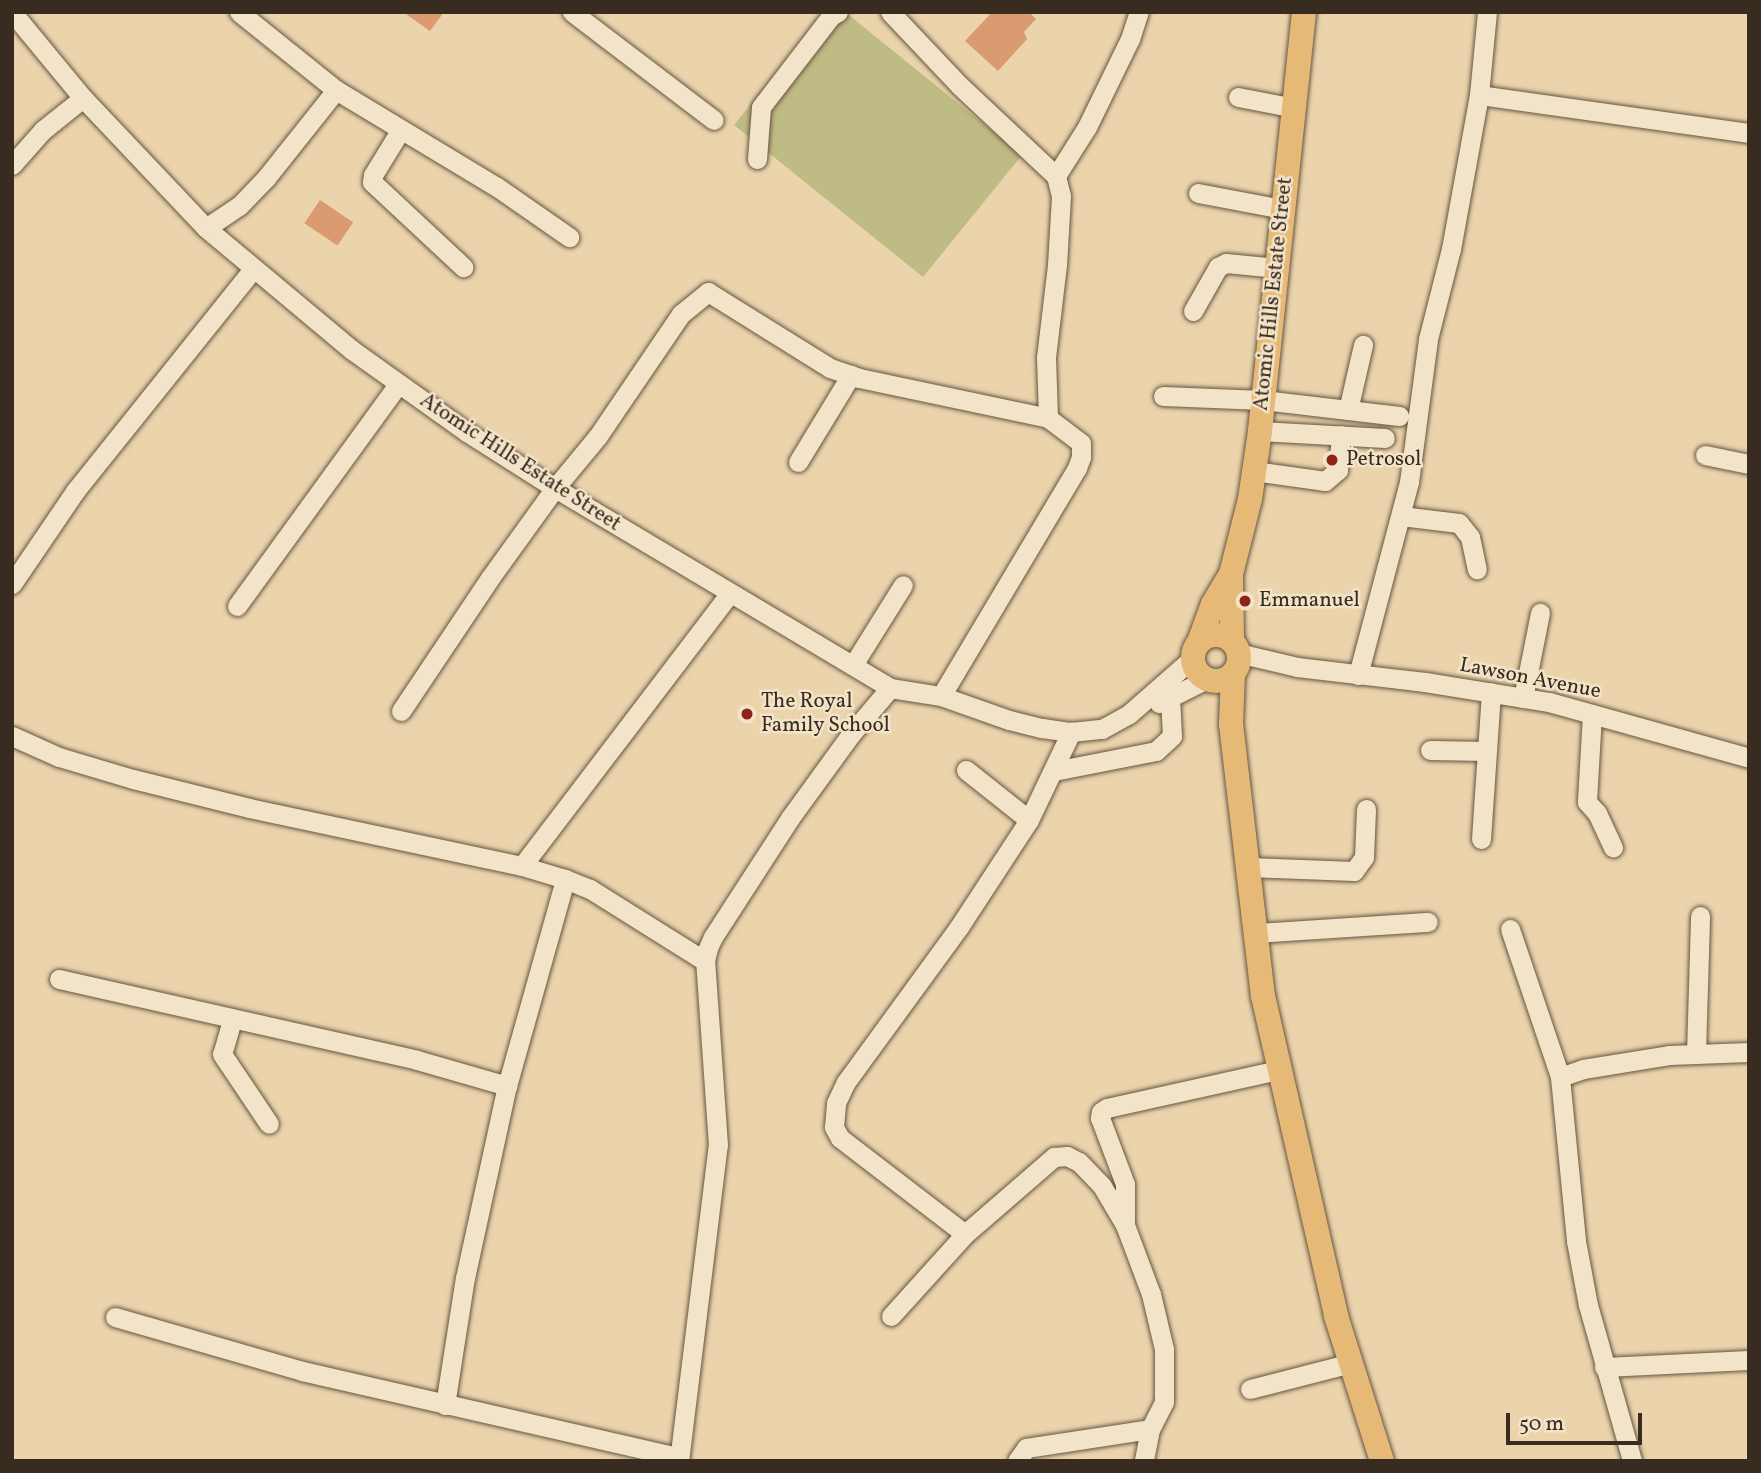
<!DOCTYPE html>
<style>
body{margin:0}
#map{position:relative;width:1761px;height:1473px;overflow:hidden;background:#ebd4ac;font-family:Vollkorn,serif}
div>[style]{position:absolute}
.green>*{inset:0;background:#bfbb84}
.building>*{inset:0;background:#da9b71;transform-origin:0 0}
.roads{filter:drop-shadow(0 0 2px #655542) drop-shadow(0 0 2px #655542)}
.minor>*{height:19px;margin:-9.5px;padding:0 9.5px;transform-origin:9.5px;border-radius:9.5px;background:#f2e3c9}
.major>*{height:24px;margin:-12px;padding:0 12px;transform-origin:12px;border-radius:12px;background:#e6ba76}
.major>.ring{margin:-12px;padding:0;box-sizing:content-box;background:none;border:24px solid #e6ba76;border-radius:50%}
.dots>*{width:19px;height:19px;translate:-50% -50%;box-sizing:border-box;border:4px solid #f2e3c9;border-radius:50%}
span{translate:-50% -50%;white-space:nowrap;text-align:center;line-height:1.15;-webkit-text-stroke:5px #f2e3c9;paint-order:stroke}
.street-label{font-size:21px;color:#382b1f}
.poi-label{font-size:21px;color:#382b1f}
.left{translate:0 -50%;text-align:left}
.frame{position:absolute;inset:0;border:14px solid #382b1f;pointer-events:none}
.scale{position:absolute;left:1506px;top:1413px;width:136px;height:32px;box-sizing:border-box;border:4px solid #382b1f;border-top:0;padding-left:9px;font-size:21px;line-height:24px;white-space:nowrap;color:#382b1f;-webkit-text-stroke:5px #f2e3c9;paint-order:stroke}
</style>
<div id="map">
<div class="green">
<div style="clip-path:polygon(824px 12px,845px 12px,1022px 155px,923px 277px,734px 125px)"></div>
</div>
<div class="building">
<div style="clip-path:polygon(403px 12px,444px 12px,430px 31px)"></div>
<div style="clip-path:polygon(992px 12px,1029px 12px,1036px 19px,1024px 32px,1027px 39px,998px 71px,965px 41px)"></div>
<div style="left:320px;top:200px;width:40px;height:28px;rotate:34deg"></div>
</div>
<div class="roads">
<div class="minor">
<div style="left:12px;top:12px;width:112px;rotate:50.5deg"></div>
<div style="left:83px;top:98px;width:179px;rotate:46.6deg"></div>
<div style="left:206px;top:228px;width:190px;rotate:39.9deg"></div>
<div style="left:352px;top:350px;width:141px;rotate:35.5deg"></div>
<div style="left:467px;top:432px;width:104px;rotate:32.5deg"></div>
<div style="left:555px;top:488px;width:390px;rotate:30.8deg"></div>
<div style="left:890px;top:688px;width:52px;rotate:8.9deg"></div>
<div style="left:941px;top:696px;width:72px;rotate:19.4deg"></div>
<div style="left:1009px;top:720px;width:34px;rotate:14deg"></div>
<div style="left:1042px;top:728px;width:29px;rotate:8deg"></div>
<div style="left:1071px;top:732px;width:31px;rotate:-6deg"></div>
<div style="left:1102px;top:729px;width:31px;rotate:-29deg"></div>
<div style="left:1129px;top:714px;width:85px;rotate:-41.2deg"></div>
<div style="left:239px;top:12px;width:124px;rotate:38.8deg"></div>
<div style="left:336px;top:90px;width:188px;rotate:31.1deg"></div>
<div style="left:497px;top:187px;width:88px;rotate:34.8deg"></div>
<div style="left:572px;top:12px;width:178px;rotate:37.3deg"></div>
<div style="left:890px;top:12px;width:100px;rotate:46.6deg"></div>
<div style="left:959px;top:85px;width:133px;rotate:43.2deg"></div>
<div style="left:1056px;top:176px;width:21px;rotate:76deg"></div>
<div style="left:1061px;top:196px;width:69px;rotate:93.3deg"></div>
<div style="left:1057px;top:265px;width:93px;rotate:96.8deg"></div>
<div style="left:1046px;top:357px;width:61px;rotate:88.1deg"></div>
<div style="left:1048px;top:418px;width:41px;rotate:37.1deg"></div>
<div style="left:1081px;top:443px;width:14px;rotate:90deg"></div>
<div style="left:1081px;top:457px;width:12px;rotate:110deg"></div>
<div style="left:1077px;top:468px;width:265px;rotate:120.8deg"></div>
<div style="left:1479px;top:95px;width:273px;rotate:8deg"></div>
<div style="left:1238px;top:97px;width:58px;rotate:10.9deg"></div>
<div style="left:400px;top:131px;width:52px;rotate:121.5deg"></div>
<div style="left:373px;top:175px;width:7px;rotate:98deg"></div>
<div style="left:372px;top:182px;width:125px;rotate:43deg"></div>
<div style="left:757px;top:159px;width:52px;rotate:-85.6deg"></div>
<div style="left:761px;top:107px;width:115px;rotate:-52.4deg"></div>
<div style="left:831px;top:16px;width:8px;rotate:-30deg"></div>
<div style="left:12px;top:165px;width:47px;rotate:-48.5deg"></div>
<div style="left:43px;top:130px;width:51px;rotate:-38.7deg"></div>
<div style="left:1056px;top:176px;width:58px;rotate:-57.7deg"></div>
<div style="left:1087px;top:127px;width:98px;rotate:-64deg"></div>
<div style="left:1130px;top:39px;width:28px;rotate:-72deg"></div>
<div style="left:1198px;top:193px;width:86px;rotate:10.7deg"></div>
<div style="left:206px;top:228px;width:40px;rotate:-34deg"></div>
<div style="left:239px;top:206px;width:39px;rotate:-46deg"></div>
<div style="left:266px;top:178px;width:112px;rotate:-51.5deg"></div>
<div style="left:1193px;top:311px;width:51px;rotate:-60.4deg"></div>
<div style="left:1218px;top:267px;width:9px;rotate:-27deg"></div>
<div style="left:1226px;top:263px;width:51px;rotate:5.6deg"></div>
<div style="left:1163px;top:396px;width:100px;rotate:2.3deg"></div>
<div style="left:1263px;top:400px;width:137px;rotate:6.7deg"></div>
<div style="left:1348px;top:410px;width:67px;rotate:-77deg"></div>
<div style="left:1260px;top:431px;width:125px;rotate:3.2deg"></div>
<div style="left:1705px;top:455px;width:45px;rotate:11.6deg"></div>
<div style="left:798px;top:462px;width:102px;rotate:-58.7deg"></div>
<div style="left:1254px;top:471px;width:72px;rotate:8deg"></div>
<div style="left:1325px;top:481px;width:17px;rotate:-40deg"></div>
<div style="left:1338px;top:470px;width:35px;rotate:-85deg"></div>
<div style="left:1401px;top:516px;width:58px;rotate:6.9deg"></div>
<div style="left:1459px;top:523px;width:18px;rotate:52deg"></div>
<div style="left:1470px;top:537px;width:33px;rotate:78deg"></div>
<div style="left:12px;top:584px;width:114px;rotate:-55.8deg"></div>
<div style="left:76px;top:490px;width:282px;rotate:-51.3deg"></div>
<div style="left:237px;top:606px;width:274px;rotate:-54deg"></div>
<div style="left:1238px;top:653px;width:61px;rotate:13.3deg"></div>
<div style="left:1297px;top:667px;width:129px;rotate:6.7deg"></div>
<div style="left:1425px;top:682px;width:126px;rotate:9.2deg"></div>
<div style="left:1549px;top:702px;width:208px;rotate:15.6deg"></div>
<div style="left:853px;top:665px;width:94px;rotate:-58deg"></div>
<div style="left:1358px;top:675px;width:200px;rotate:-75.2deg"></div>
<div style="left:1409px;top:482px;width:144px;rotate:-82.4deg"></div>
<div style="left:1428px;top:339px;width:93px;rotate:-75.7deg"></div>
<div style="left:1451px;top:249px;width:157px;rotate:-79.7deg"></div>
<div style="left:1479px;top:95px;width:83px;rotate:-84.5deg"></div>
<div style="left:1523px;top:698px;width:87px;rotate:-78.7deg"></div>
<div style="left:1159px;top:703px;width:54px;rotate:-26.6deg"></div>
<div style="left:401px;top:711px;width:160px;rotate:-56.2deg"></div>
<div style="left:490px;top:578px;width:111px;rotate:-54.2deg"></div>
<div style="left:555px;top:488px;width:67px;rotate:-50.4deg"></div>
<div style="left:598px;top:436px;width:148px;rotate:-55.8deg"></div>
<div style="left:681px;top:314px;width:35px;rotate:-39deg"></div>
<div style="left:708px;top:292px;width:144px;rotate:31.9deg"></div>
<div style="left:830px;top:368px;width:31px;rotate:19deg"></div>
<div style="left:859px;top:378px;width:193px;rotate:11.9deg"></div>
<div style="left:1592px;top:714px;width:88px;rotate:93.3deg"></div>
<div style="left:1587px;top:802px;width:15px;rotate:48deg"></div>
<div style="left:1597px;top:813px;width:38px;rotate:65deg"></div>
<div style="left:12px;top:736px;width:51px;rotate:24.1deg"></div>
<div style="left:59px;top:757px;width:77px;rotate:16.6deg"></div>
<div style="left:133px;top:779px;width:120px;rotate:14deg"></div>
<div style="left:249px;top:808px;width:279px;rotate:12deg"></div>
<div style="left:522px;top:866px;width:45px;rotate:16.8deg"></div>
<div style="left:565px;top:879px;width:27px;rotate:22deg"></div>
<div style="left:590px;top:889px;width:136px;rotate:32.1deg"></div>
<div style="left:1430px;top:750px;width:56px;rotate:1deg"></div>
<div style="left:966px;top:770px;width:80px;rotate:38.4deg"></div>
<div style="left:1054px;top:771px;width:104px;rotate:-11.1deg"></div>
<div style="left:1156px;top:751px;width:22px;rotate:-43deg"></div>
<div style="left:1172px;top:736px;width:37px;rotate:-93deg"></div>
<div style="left:1481px;top:839px;width:147px;rotate:-86.1deg"></div>
<div style="left:522px;top:866px;width:342px;rotate:-52.7deg"></div>
<div style="left:1248px;top:867px;width:106px;rotate:2.2deg"></div>
<div style="left:1354px;top:871px;width:17px;rotate:-54deg"></div>
<div style="left:1364px;top:857px;width:48px;rotate:-87.6deg"></div>
<div style="left:1510px;top:929px;width:156px;rotate:71.3deg"></div>
<div style="left:1560px;top:1077px;width:165px;rotate:84.4deg"></div>
<div style="left:1576px;top:1241px;width:65px;rotate:79.4deg"></div>
<div style="left:1588px;top:1305px;width:162px;rotate:74.2deg"></div>
<div style="left:1256px;top:933px;width:172px;rotate:-3.7deg"></div>
<div style="left:59px;top:979px;width:367px;rotate:12.7deg"></div>
<div style="left:417px;top:1060px;width:94px;rotate:16.1deg"></div>
<div style="left:232px;top:1020px;width:35px;rotate:106deg"></div>
<div style="left:222px;top:1054px;width:84px;rotate:56.1deg"></div>
<div style="left:1696px;top:1054px;width:138px;rotate:-88.3deg"></div>
<div style="left:1560px;top:1077px;width:24px;rotate:-19deg"></div>
<div style="left:1583px;top:1069px;width:87px;rotate:-9.2deg"></div>
<div style="left:1669px;top:1055px;width:80px;rotate:-2.1deg"></div>
<div style="left:1125px;top:1224px;width:40px;rotate:-90deg"></div>
<div style="left:1125px;top:1184px;width:71px;rotate:-110.7deg"></div>
<div style="left:1100px;top:1118px;width:6px;rotate:-81deg"></div>
<div style="left:1101px;top:1112px;width:7px;rotate:-34deg"></div>
<div style="left:1107px;top:1108px;width:175px;rotate:-12.5deg"></div>
<div style="left:965px;top:1234px;width:158px;rotate:-142.5deg"></div>
<div style="left:840px;top:1138px;width:13px;rotate:-119deg"></div>
<div style="left:834px;top:1127px;width:24px;rotate:-85deg"></div>
<div style="left:836px;top:1103px;width:23px;rotate:-65deg"></div>
<div style="left:846px;top:1082px;width:192px;rotate:-53.9deg"></div>
<div style="left:959px;top:927px;width:128px;rotate:-56.8deg"></div>
<div style="left:1029px;top:820px;width:98px;rotate:-64.5deg"></div>
<div style="left:891px;top:1316px;width:110px;rotate:-47.9deg"></div>
<div style="left:965px;top:1234px;width:118px;rotate:-40.9deg"></div>
<div style="left:1054px;top:1157px;width:13px;rotate:-4deg"></div>
<div style="left:1067px;top:1156px;width:13px;rotate:27deg"></div>
<div style="left:1079px;top:1162px;width:33px;rotate:46deg"></div>
<div style="left:1102px;top:1186px;width:45px;rotate:59.5deg"></div>
<div style="left:1125px;top:1225px;width:74px;rotate:69.4deg"></div>
<div style="left:1151px;top:1294px;width:57px;rotate:76.7deg"></div>
<div style="left:1164px;top:1349px;width:53px;rotate:90deg"></div>
<div style="left:1164px;top:1402px;width:30px;rotate:117deg"></div>
<div style="left:1150px;top:1429px;width:33px;rotate:101deg"></div>
<div style="left:115px;top:1317px;width:195px;rotate:16.1deg"></div>
<div style="left:302px;top:1371px;width:387px;rotate:12.9deg"></div>
<div style="left:1604px;top:1367px;width:145px;rotate:-2.8deg"></div>
<div style="left:1250px;top:1389px;width:104px;rotate:-14.4deg"></div>
<div style="left:445px;top:1405px;width:129px;rotate:-81.1deg"></div>
<div style="left:465px;top:1278px;width:197px;rotate:-77.7deg"></div>
<div style="left:507px;top:1086px;width:215px;rotate:-74.3deg"></div>
<div style="left:679px;top:1461px;width:318px;rotate:-83deg"></div>
<div style="left:718px;top:1145px;width:184px;rotate:-94deg"></div>
<div style="left:705px;top:961px;width:13px;rotate:-77deg"></div>
<div style="left:708px;top:948px;width:12px;rotate:-66deg"></div>
<div style="left:713px;top:937px;width:142px;rotate:-57.1deg"></div>
<div style="left:790px;top:818px;width:104px;rotate:-54deg"></div>
<div style="left:851px;top:734px;width:60px;rotate:-49.7deg"></div>
<div style="left:1017px;top:1461px;width:16px;rotate:-55deg"></div>
<div style="left:1026px;top:1448px;width:125px;rotate:-8.7deg"></div>
</div>
<div class="major">
<div style="left:1231px;top:574px;width:67px;rotate:89.1deg"></div>
<div class="ring" style="left:1193px;top:635px;width:22px;height:22px"></div>
<div style="left:1199px;top:642px;width:40px;rotate:-69.8deg"></div>
<div style="left:1213px;top:604px;width:35px;rotate:-59deg"></div>
<div style="left:1231px;top:574px;width:77px;rotate:-75.8deg"></div>
<div style="left:1250px;top:499px;width:69px;rotate:-81.6deg"></div>
<div style="left:1260px;top:431px;width:421px;rotate:-84deg"></div>
<div style="left:1233px;top:674px;width:50px;rotate:92.3deg"></div>
<div style="left:1231px;top:724px;width:274px;rotate:83.3deg"></div>
<div style="left:1263px;top:996px;width:328px;rotate:77.1deg"></div>
<div style="left:1336px;top:1316px;width:152px;rotate:72.4deg"></div>
</div>
</div>
<div class="dots">
<div style="left:1332px;top:460px;background:#8f2418"></div>
<div style="left:1245px;top:601px;background:#8f2418"></div>
<div style="left:747px;top:714px;background:#8f2418"></div>
</div>
<div class="street-label">
<span style="left:1274px;top:294px;rotate:-84deg">Atomic Hills Estate Street</span>
<span style="left:520px;top:463px;rotate:33deg">Atomic Hills Estate Street</span>
<span style="left:1530px;top:679px;rotate:11deg">Lawson Avenue</span>
</div>
<div class="poi-label">
<span class="left" style="left:1346px;top:460px">Petrosol</span>
<span class="left" style="left:1259px;top:601px">Emmanuel</span>
<span class="left" style="left:761px;top:714px">The Royal<br>Family School</span>
</div>
<div class="frame"></div>
<div class="scale">50 m</div>
</div>
